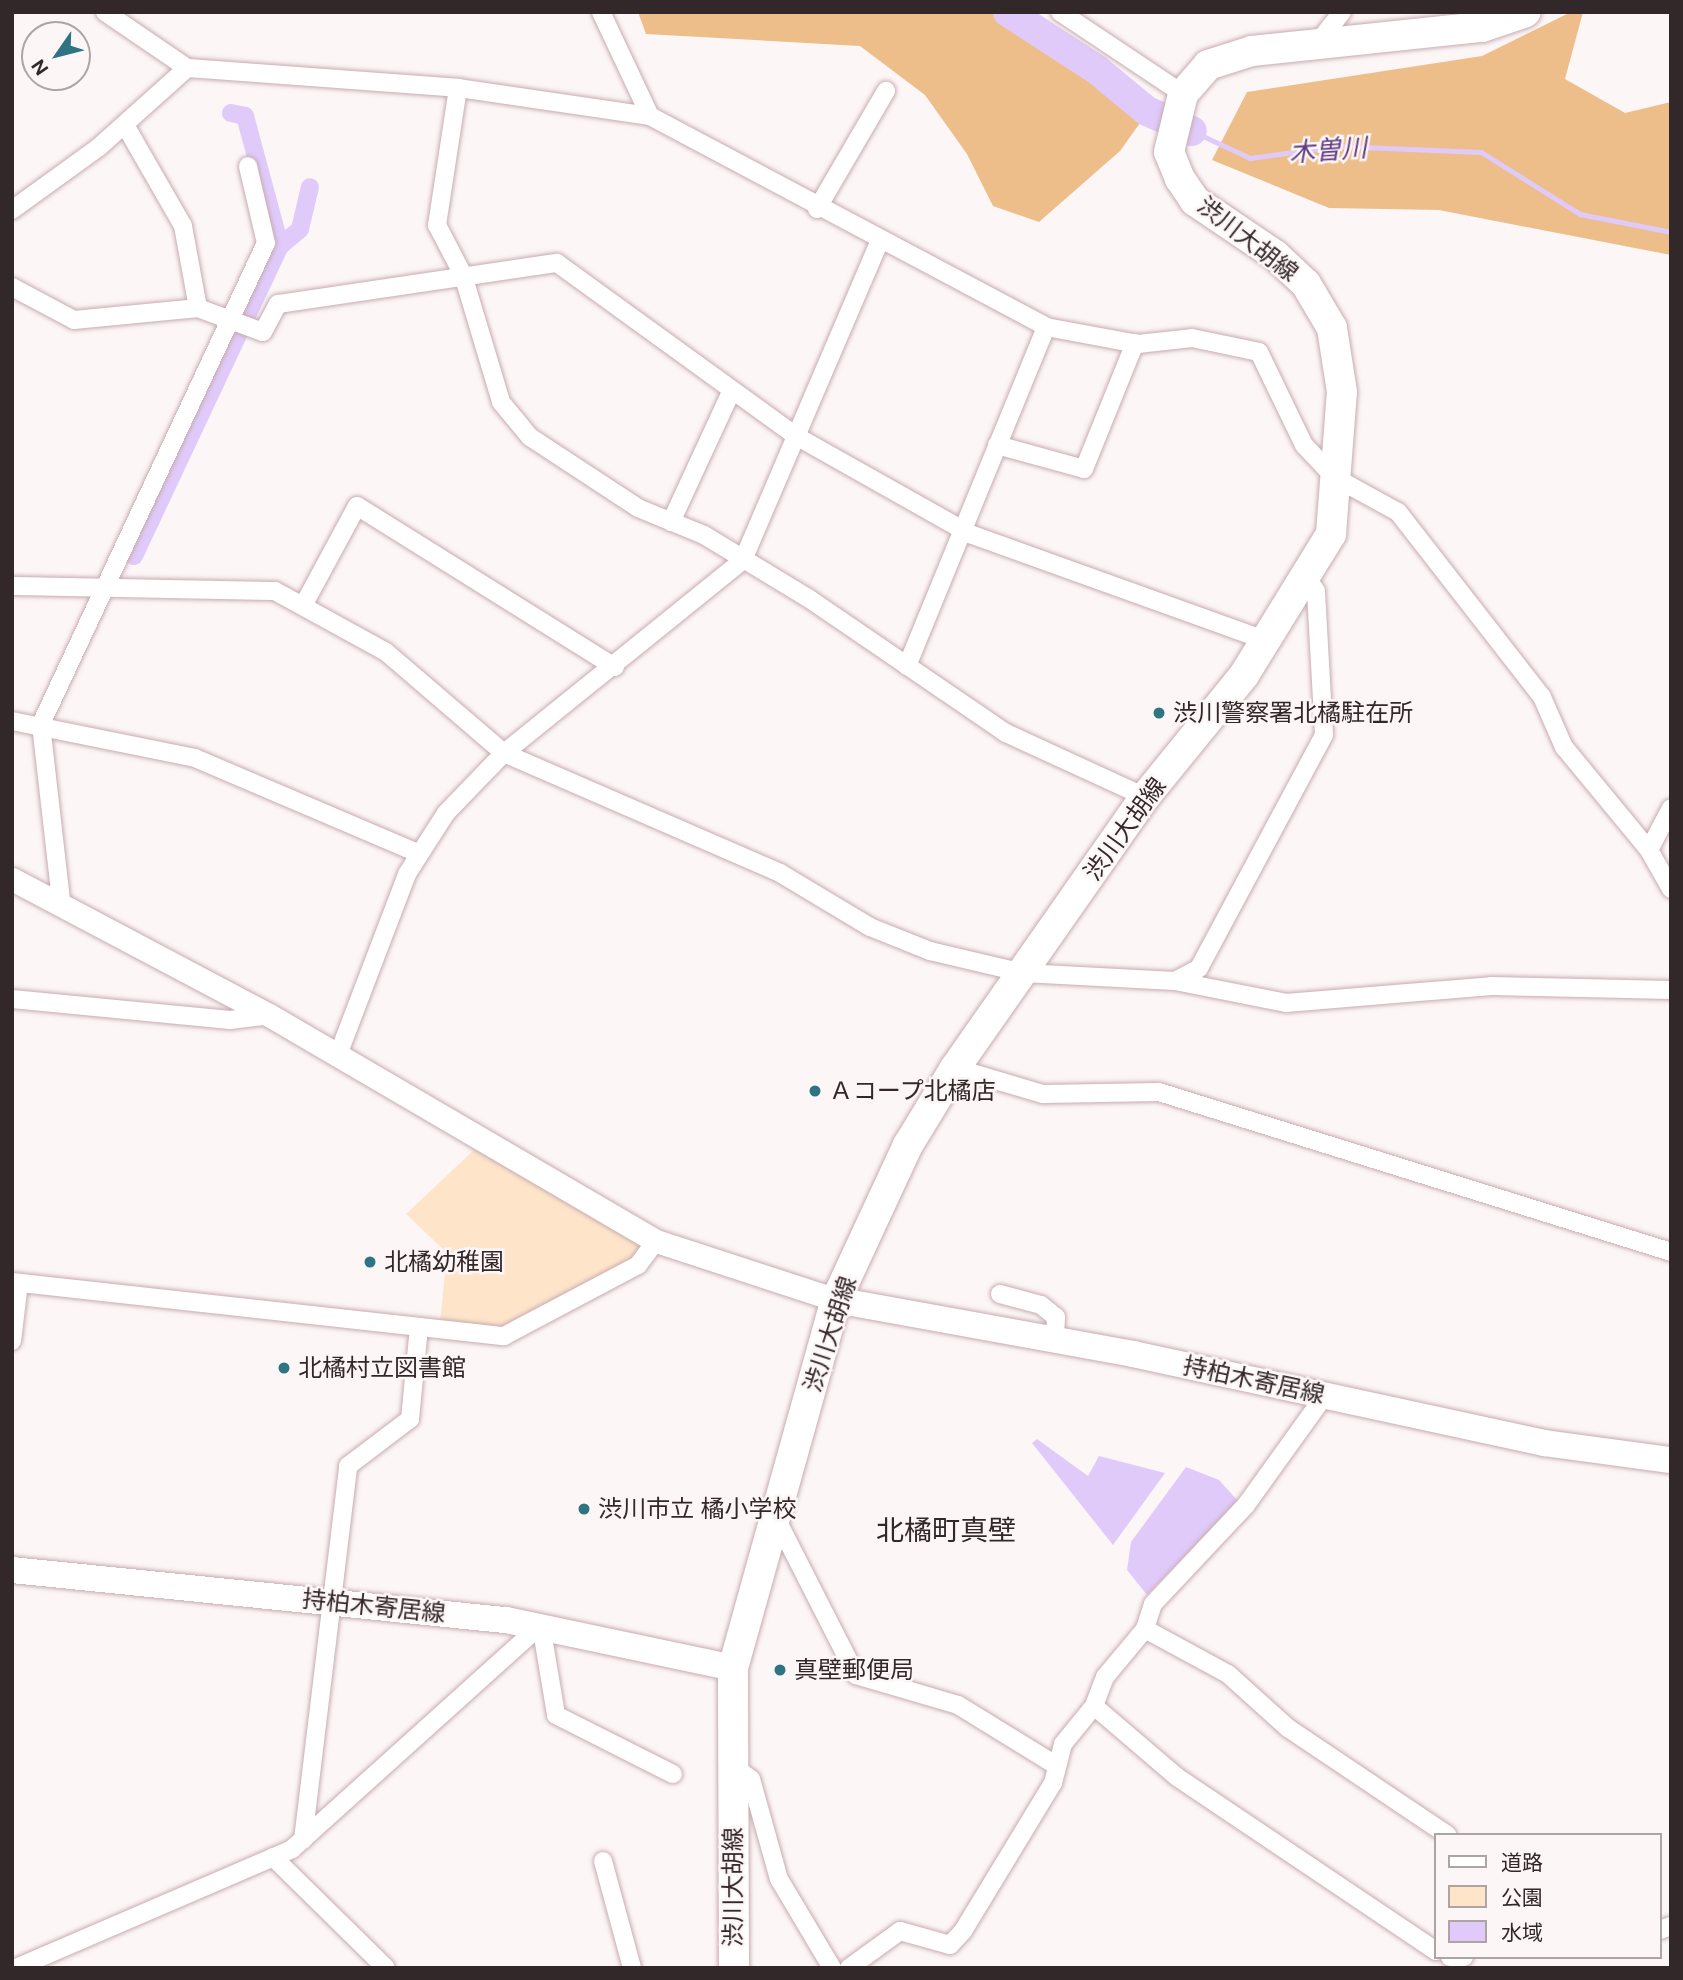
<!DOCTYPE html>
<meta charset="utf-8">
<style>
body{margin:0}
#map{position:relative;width:1683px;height:1980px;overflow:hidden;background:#fcf6f7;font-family:"DM Sans","Noto Sans JP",sans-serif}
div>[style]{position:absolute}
.green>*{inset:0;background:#fee5ca}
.forest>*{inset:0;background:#edbe89}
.water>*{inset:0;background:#e0cafa}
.stream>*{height:5px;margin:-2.5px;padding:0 2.5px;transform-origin:2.5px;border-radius:2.5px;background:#e0cafa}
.canal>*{height:18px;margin:-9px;padding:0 9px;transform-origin:9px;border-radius:9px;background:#e0cafa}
.river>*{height:30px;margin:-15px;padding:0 15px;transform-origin:15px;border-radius:15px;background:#e0cafa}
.roads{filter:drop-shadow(0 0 2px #c8abaf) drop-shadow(0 0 2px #c8abaf)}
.minor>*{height:18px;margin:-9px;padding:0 9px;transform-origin:9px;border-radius:9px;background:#fff}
.tertiary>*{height:23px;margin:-11.5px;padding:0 11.5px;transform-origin:11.5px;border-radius:11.5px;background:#fff}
.secondary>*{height:26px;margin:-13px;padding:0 13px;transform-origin:13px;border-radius:13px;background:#fff}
.primary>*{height:30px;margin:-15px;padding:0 15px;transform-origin:15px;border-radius:15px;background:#fff}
.dots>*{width:19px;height:19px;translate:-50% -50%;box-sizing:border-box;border:4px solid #fcf6f7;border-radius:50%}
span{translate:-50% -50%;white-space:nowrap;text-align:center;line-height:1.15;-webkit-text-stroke:5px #fcf6f7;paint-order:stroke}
.street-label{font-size:24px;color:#332829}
.poi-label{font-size:24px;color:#332829}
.left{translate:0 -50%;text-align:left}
.water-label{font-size:26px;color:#613c83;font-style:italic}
.quarter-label{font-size:28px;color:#332829}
.frame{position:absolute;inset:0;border:14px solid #332829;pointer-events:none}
.legend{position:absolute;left:1434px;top:1833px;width:228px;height:126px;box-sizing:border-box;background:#fcf6f7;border:2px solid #aca4a5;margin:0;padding:9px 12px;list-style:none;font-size:21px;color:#332829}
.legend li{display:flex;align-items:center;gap:14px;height:35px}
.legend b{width:35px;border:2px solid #aca4a5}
.north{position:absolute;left:21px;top:21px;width:70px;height:70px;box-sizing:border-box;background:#fcf6f7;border:2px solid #aca4a5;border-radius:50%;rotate:235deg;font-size:19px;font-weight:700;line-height:28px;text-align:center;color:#332829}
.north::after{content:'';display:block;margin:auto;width:24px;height:32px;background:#2f7483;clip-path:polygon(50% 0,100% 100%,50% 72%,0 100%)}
</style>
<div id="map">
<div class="green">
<div style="clip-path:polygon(476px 1148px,643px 1246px,635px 1261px,507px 1330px,440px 1323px,447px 1253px,406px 1214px)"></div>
</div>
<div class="forest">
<div style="clip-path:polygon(638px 12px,998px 12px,1094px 73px,1145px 116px,1120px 151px,1039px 222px,993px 206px,967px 154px,925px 95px,860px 46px,646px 34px)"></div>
<div style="clip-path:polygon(1571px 12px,1583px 12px,1565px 79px,1625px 113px,1671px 102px,1671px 255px,1439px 210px,1329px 208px,1212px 160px,1247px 92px,1482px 56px)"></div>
</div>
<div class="water">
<div style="clip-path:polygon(1037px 1439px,1088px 1476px,1099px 1456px,1165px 1473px,1113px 1545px,1032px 1443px)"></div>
<div style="clip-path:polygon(1186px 1467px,1219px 1480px,1238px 1501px,1147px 1595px,1127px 1570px,1131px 1542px)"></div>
</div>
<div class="stream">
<div style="left:1192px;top:131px;width:64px;rotate:25deg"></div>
<div style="left:1250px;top:158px;width:89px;rotate:-7.8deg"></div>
<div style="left:1338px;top:146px;width:143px;rotate:2.4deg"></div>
<div style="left:1481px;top:152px;width:117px;rotate:32.1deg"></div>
<div style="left:1580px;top:214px;width:93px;rotate:11.2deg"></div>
</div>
<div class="canal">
<div style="left:231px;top:113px;width:14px;rotate:12deg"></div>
<div style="left:245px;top:116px;width:135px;rotate:74.9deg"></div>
<div style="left:134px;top:556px;width:343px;rotate:-64.8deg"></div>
<div style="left:280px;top:246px;width:26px;rotate:-40deg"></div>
<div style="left:300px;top:229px;width:43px;rotate:-76.6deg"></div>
</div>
<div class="river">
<div style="left:1008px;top:12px;width:105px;rotate:32.9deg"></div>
<div style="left:1096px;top:69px;width:66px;rotate:39.5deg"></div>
<div style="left:1147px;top:111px;width:49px;rotate:24deg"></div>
</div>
<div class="roads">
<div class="minor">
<div style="left:105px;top:12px;width:99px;rotate:34.3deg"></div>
<div style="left:187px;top:68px;width:272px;rotate:4.2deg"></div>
<div style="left:458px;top:88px;width:194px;rotate:8.3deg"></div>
<div style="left:650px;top:116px;width:449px;rotate:28deg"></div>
<div style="left:1046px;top:327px;width:94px;rotate:10.5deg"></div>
<div style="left:1138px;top:344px;width:54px;rotate:-6.3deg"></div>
<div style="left:1192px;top:338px;width:68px;rotate:11.8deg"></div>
<div style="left:1259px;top:352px;width:103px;rotate:64.2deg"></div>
<div style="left:1304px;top:445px;width:44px;rotate:46.8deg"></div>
<div style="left:1334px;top:477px;width:73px;rotate:28.7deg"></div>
<div style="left:1398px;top:512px;width:234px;rotate:52.1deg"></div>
<div style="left:1542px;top:697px;width:55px;rotate:66.3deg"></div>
<div style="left:1564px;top:747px;width:134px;rotate:50.5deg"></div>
<div style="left:1649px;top:850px;width:45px;rotate:60.6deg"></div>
<div style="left:601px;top:12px;width:115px;rotate:64.8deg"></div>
<div style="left:1060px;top:12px;width:148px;rotate:33.7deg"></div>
<div style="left:1316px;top:45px;width:42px;rotate:-51.8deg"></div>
<div style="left:458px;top:88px;width:139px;rotate:98.7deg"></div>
<div style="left:437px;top:225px;width:56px;rotate:62.5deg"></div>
<div style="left:463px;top:275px;width:133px;rotate:73.3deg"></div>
<div style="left:501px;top:402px;width:45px;rotate:50.4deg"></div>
<div style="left:530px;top:437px;width:129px;rotate:33.3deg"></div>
<div style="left:638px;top:508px;width:71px;rotate:22.2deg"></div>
<div style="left:704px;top:535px;width:122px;rotate:31.2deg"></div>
<div style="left:808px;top:598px;width:240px;rotate:34.3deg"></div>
<div style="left:1006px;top:733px;width:153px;rotate:24.7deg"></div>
<div style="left:125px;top:125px;width:116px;rotate:60.1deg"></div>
<div style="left:183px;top:226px;width:83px;rotate:79.6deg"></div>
<div style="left:817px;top:209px;width:137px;rotate:-59.7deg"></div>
<div style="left:12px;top:210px;width:107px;rotate:-35.9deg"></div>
<div style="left:99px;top:147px;width:118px;rotate:-41.9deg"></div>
<div style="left:12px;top:287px;width:70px;rotate:28deg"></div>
<div style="left:74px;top:320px;width:125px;rotate:-5.5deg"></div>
<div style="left:198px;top:308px;width:69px;rotate:20.3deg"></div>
<div style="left:263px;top:332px;width:32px;rotate:-62deg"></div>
<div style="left:278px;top:304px;width:282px;rotate:-8.4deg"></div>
<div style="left:557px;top:263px;width:295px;rotate:35.9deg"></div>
<div style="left:796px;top:436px;width:200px;rotate:29.4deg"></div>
<div style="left:970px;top:534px;width:310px;rotate:19.8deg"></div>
<div style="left:997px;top:445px;width:90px;rotate:15.4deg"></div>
<div style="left:1084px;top:469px;width:136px;rotate:-68deg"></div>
<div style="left:671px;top:522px;width:145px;rotate:-65.2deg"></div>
<div style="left:12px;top:586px;width:263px;rotate:1.1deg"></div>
<div style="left:275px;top:591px;width:127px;rotate:28.8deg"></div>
<div style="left:386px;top:652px;width:155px;rotate:40.6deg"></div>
<div style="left:504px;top:753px;width:301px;rotate:23.5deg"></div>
<div style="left:780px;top:873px;width:105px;rotate:31deg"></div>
<div style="left:870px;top:927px;width:65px;rotate:21.8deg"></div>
<div style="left:930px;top:951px;width:96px;rotate:13.3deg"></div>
<div style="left:1023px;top:973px;width:152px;rotate:3deg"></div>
<div style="left:1175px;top:981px;width:113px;rotate:11.2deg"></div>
<div style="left:1286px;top:1003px;width:206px;rotate:-4.7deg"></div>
<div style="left:1491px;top:986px;width:180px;rotate:1.3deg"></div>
<div style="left:304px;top:604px;width:111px;rotate:-61.6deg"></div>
<div style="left:357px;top:506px;width:304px;rotate:32deg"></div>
<div style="left:907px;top:666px;width:366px;rotate:-67.7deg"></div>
<div style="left:12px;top:721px;width:187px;rotate:11.4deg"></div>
<div style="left:195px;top:758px;width:242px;rotate:23.1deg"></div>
<div style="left:1649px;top:850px;width:47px;rotate:-62.4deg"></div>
<div style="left:61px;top:900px;width:177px;rotate:-96.5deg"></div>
<div style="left:41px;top:724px;width:531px;rotate:-64.93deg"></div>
<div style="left:266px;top:243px;width:79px;rotate:-103.2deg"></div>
<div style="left:1175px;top:981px;width:27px;rotate:-28deg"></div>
<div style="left:1199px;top:968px;width:264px;rotate:-61.8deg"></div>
<div style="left:1324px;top:735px;width:144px;rotate:-93.2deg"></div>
<div style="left:1316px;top:591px;width:19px;rotate:-125deg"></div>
<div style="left:12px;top:999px;width:219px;rotate:5.5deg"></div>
<div style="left:230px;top:1020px;width:39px;rotate:-7deg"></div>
<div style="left:338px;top:1055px;width:194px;rotate:-69.1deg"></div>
<div style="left:407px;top:874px;width:72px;rotate:-57.4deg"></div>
<div style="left:446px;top:813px;width:83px;rotate:-46deg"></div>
<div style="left:504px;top:753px;width:307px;rotate:-38.9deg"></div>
<div style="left:743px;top:560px;width:345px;rotate:-66.8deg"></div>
<div style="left:955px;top:1068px;width:92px;rotate:16.5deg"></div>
<div style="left:1043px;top:1094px;width:116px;rotate:-1deg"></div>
<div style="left:1159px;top:1092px;width:536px;rotate:17.35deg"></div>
<div style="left:12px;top:1282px;width:495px;rotate:6.3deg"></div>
<div style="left:504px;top:1336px;width:152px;rotate:-27.9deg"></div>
<div style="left:638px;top:1265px;width:30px;rotate:-53deg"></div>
<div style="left:1000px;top:1294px;width:42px;rotate:15deg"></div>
<div style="left:1041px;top:1305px;width:19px;rotate:39deg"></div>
<div style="left:1056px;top:1317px;width:22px;rotate:93deg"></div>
<div style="left:12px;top:1341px;width:58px;rotate:-83.1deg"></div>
<div style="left:1325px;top:1395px;width:135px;rotate:125.7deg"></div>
<div style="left:1246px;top:1505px;width:136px;rotate:133.2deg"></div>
<div style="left:1153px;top:1604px;width:26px;rotate:108deg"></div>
<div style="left:1145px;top:1629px;width:62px;rotate:129.8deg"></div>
<div style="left:1105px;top:1677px;width:31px;rotate:111deg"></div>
<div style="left:1094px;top:1706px;width:109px;rotate:40.5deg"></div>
<div style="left:1177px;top:1777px;width:312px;rotate:33.9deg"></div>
<div style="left:776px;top:1518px;width:176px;rotate:63deg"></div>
<div style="left:856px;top:1675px;width:106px;rotate:16.4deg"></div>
<div style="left:958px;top:1705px;width:113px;rotate:31.6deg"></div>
<div style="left:1145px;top:1629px;width:94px;rotate:28.5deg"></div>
<div style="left:1228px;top:1674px;width:81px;rotate:42deg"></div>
<div style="left:1288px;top:1728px;width:192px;rotate:33.9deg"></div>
<div style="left:733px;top:1766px;width:22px;rotate:36deg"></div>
<div style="left:751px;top:1779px;width:104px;rotate:74.4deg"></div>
<div style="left:779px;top:1879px;width:104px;rotate:59.2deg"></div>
<div style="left:303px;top:1840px;width:377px;rotate:-83.1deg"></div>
<div style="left:348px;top:1466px;width:78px;rotate:-37.2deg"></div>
<div style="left:410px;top:1419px;width:91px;rotate:-84.4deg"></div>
<div style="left:273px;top:1857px;width:158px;rotate:44.5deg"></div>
<div style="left:603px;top:1861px;width:111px;rotate:74.8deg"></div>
<div style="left:1660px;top:1930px;width:12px;rotate:-20deg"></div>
<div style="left:1450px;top:1957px;width:14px"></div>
<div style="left:16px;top:1968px;width:301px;rotate:-23.3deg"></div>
<div style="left:292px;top:1849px;width:335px;rotate:-42deg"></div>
<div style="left:541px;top:1625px;width:91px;rotate:80.5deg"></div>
<div style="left:556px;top:1715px;width:131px;rotate:26.8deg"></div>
<div style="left:849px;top:1968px;width:63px;rotate:-36deg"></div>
<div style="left:900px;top:1931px;width:52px;rotate:15.6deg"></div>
<div style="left:950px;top:1945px;width:19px;rotate:-47deg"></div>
<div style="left:963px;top:1931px;width:173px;rotate:-58.7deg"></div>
<div style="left:1053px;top:1783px;width:40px;rotate:-75.6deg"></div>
<div style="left:1063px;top:1744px;width:49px;rotate:-50.8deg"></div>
</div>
<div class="tertiary">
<div style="left:12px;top:879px;width:291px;rotate:27.9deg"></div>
<div style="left:269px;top:1015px;width:448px;rotate:30.3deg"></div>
<div style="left:656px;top:1241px;width:189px;rotate:18.1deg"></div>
</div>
<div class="secondary">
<div style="left:836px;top:1300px;width:302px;rotate:10.3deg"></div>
<div style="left:1133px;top:1354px;width:422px;rotate:12.2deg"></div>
<div style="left:1545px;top:1443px;width:127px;rotate:7.7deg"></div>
<div style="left:12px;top:1570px;width:497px;rotate:5.8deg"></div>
<div style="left:506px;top:1620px;width:232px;rotate:11.9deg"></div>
</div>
<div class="primary">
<div style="left:734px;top:1968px;width:300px;rotate:-90.2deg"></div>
<div style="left:733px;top:1668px;width:382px;rotate:-74.4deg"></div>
<div style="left:836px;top:1300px;width:171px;rotate:-65.1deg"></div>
<div style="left:908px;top:1145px;width:90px;rotate:-58.6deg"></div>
<div style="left:955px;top:1068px;width:331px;rotate:-55deg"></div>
<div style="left:1145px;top:797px;width:157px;rotate:-50.9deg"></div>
<div style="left:1244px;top:675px;width:166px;rotate:-58.3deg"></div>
<div style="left:1331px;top:534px;width:142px;rotate:-85.6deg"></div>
<div style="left:1342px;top:392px;width:65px;rotate:-98.9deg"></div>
<div style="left:1332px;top:328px;width:51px;rotate:-120.6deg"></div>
<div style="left:1306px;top:284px;width:42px;rotate:-136.9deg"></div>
<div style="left:1275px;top:255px;width:97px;rotate:-146deg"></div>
<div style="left:1195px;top:201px;width:27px;rotate:-124deg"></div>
<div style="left:1180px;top:179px;width:29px;rotate:-112deg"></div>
<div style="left:1169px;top:152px;width:60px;rotate:-76.4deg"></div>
<div style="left:1183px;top:94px;width:38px;rotate:-49deg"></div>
<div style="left:1208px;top:65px;width:46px;rotate:-17.7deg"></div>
<div style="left:1252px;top:51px;width:231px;rotate:-6deg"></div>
<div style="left:1482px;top:27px;width:46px;rotate:-18.8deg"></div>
</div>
</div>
<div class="dots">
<div style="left:1159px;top:713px;background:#2f7483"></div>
<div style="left:815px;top:1091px;background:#2f7483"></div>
<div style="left:370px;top:1262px;background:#2f7483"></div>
<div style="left:284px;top:1368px;background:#2f7483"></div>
<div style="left:584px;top:1509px;background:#2f7483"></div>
<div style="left:780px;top:1670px;background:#2f7483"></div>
</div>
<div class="street-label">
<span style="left:1248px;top:239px;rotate:38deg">渋川大胡線</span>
<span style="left:1125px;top:829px;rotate:-54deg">渋川大胡線</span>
<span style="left:830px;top:1334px;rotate:-72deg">渋川大胡線</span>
<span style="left:1254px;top:1380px;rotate:12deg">持柏木寄居線</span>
<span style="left:374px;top:1606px;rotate:6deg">持柏木寄居線</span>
<span style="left:733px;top:1887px;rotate:-90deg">渋川大胡線</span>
</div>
<div class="poi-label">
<span class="left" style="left:1173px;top:713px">渋川警察署北橘駐在所</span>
<span class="left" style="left:829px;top:1091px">Ａコープ北橘店</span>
<span class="left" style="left:384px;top:1262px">北橘幼稚園</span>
<span class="left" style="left:298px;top:1368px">北橘村立図書館</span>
<span class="left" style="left:598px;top:1509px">渋川市立 橘小学校</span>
<span class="left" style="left:794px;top:1670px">真壁郵便局</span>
</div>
<div class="water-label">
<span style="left:1328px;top:151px;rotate:-4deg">木曽川</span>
</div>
<div class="quarter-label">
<span style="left:946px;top:1531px">北橘町真壁</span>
</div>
<div class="frame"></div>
<ul class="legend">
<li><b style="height:9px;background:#fff"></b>道路</li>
<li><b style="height:19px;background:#fee5ca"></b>公園</li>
<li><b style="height:19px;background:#e0cafa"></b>水域</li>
</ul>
<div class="north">N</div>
</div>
